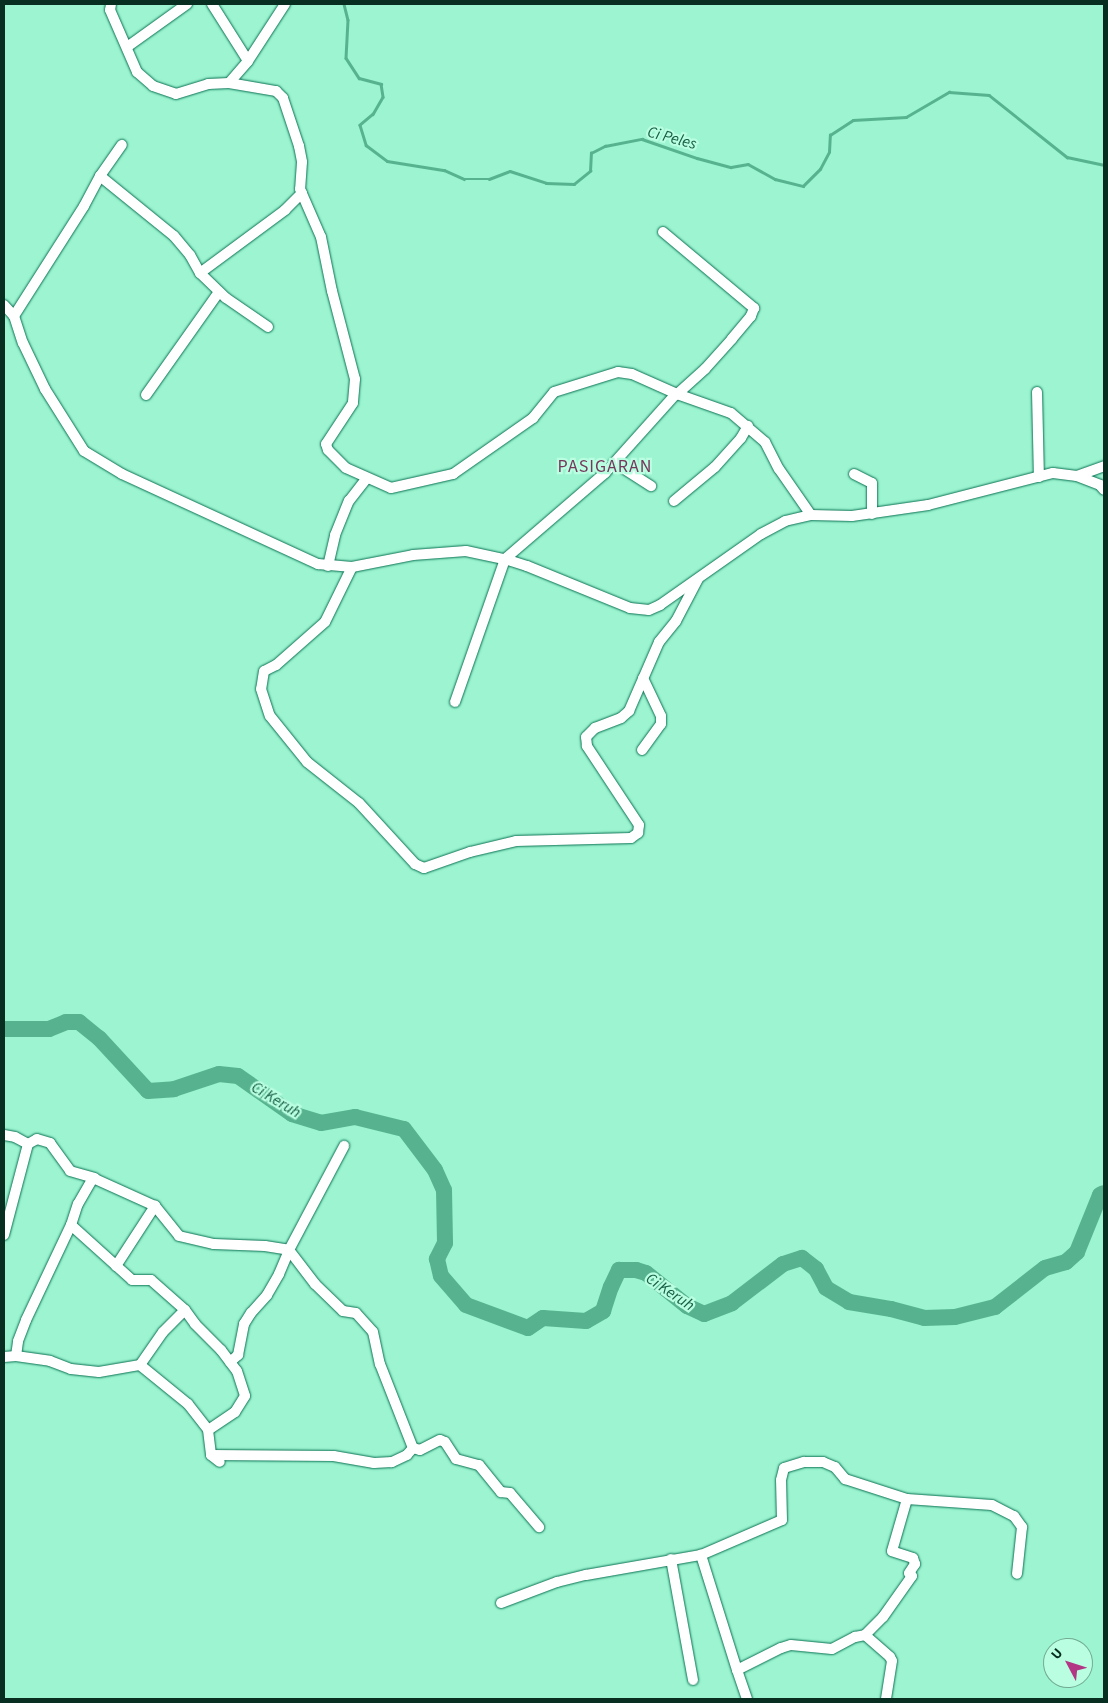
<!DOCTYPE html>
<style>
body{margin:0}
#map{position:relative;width:1108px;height:1703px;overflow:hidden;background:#9cf4d0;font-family:"Source Sans 3",sans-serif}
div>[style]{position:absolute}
.stream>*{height:2.5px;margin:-1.25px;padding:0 1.25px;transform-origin:1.25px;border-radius:1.25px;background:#57b38f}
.river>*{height:16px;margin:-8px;padding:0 8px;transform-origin:8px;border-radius:8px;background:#57b38f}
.roads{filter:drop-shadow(0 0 1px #0a7254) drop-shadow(0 0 1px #0a7254)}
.minor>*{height:10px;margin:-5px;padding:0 5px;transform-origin:5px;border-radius:5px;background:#fff}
span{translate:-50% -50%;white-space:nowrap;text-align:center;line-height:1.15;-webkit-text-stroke:4.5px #b9fee0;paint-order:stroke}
.water-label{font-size:16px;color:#175e46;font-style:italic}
.quarter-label{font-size:18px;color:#76375c;letter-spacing:1px}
.frame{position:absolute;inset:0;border:5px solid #072e20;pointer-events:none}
.north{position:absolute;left:1043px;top:1638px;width:50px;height:50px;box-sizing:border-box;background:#b9fee0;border:1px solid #72ab93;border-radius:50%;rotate:310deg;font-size:14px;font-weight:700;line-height:20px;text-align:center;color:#072e20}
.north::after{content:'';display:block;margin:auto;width:18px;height:22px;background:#b33685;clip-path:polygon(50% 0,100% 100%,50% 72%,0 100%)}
</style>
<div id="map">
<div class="stream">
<div style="left:344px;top:4px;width:16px;rotate:76deg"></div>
<div style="left:348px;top:20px;width:38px;rotate:93deg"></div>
<div style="left:346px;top:58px;width:24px;rotate:57deg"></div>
<div style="left:359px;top:78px;width:23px;rotate:15deg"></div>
<div style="left:381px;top:84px;width:13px;rotate:81deg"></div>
<div style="left:383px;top:97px;width:20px;rotate:120deg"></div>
<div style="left:373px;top:114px;width:17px;rotate:140deg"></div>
<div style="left:360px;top:125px;width:21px;rotate:73deg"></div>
<div style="left:366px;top:145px;width:26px;rotate:37deg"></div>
<div style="left:387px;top:161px;width:58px;rotate:9deg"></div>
<div style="left:444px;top:170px;width:22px;rotate:24deg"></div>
<div style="left:464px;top:179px;width:25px"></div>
<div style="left:489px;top:179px;width:22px;rotate:-21deg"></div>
<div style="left:510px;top:171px;width:38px;rotate:18deg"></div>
<div style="left:546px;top:183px;width:28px;rotate:2deg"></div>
<div style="left:574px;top:184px;width:21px;rotate:-39deg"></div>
<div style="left:590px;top:171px;width:18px;rotate:-87deg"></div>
<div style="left:591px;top:153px;width:16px;rotate:-27deg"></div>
<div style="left:605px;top:146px;width:38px;rotate:-11deg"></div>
<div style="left:642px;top:139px;width:58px;rotate:19.1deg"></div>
<div style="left:697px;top:158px;width:35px;rotate:15deg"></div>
<div style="left:731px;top:167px;width:17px;rotate:-10deg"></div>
<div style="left:748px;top:164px;width:31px;rotate:29deg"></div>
<div style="left:775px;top:179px;width:29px;rotate:14deg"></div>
<div style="left:803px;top:186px;width:24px;rotate:-45deg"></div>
<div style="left:820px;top:169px;width:19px;rotate:-62deg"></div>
<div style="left:829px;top:152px;width:17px;rotate:-87deg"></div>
<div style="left:830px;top:135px;width:27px;rotate:-33deg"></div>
<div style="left:853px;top:120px;width:53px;rotate:-3.2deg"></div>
<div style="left:906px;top:117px;width:50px;rotate:-30.2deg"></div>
<div style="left:949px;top:92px;width:40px;rotate:4.3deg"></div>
<div style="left:989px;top:95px;width:100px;rotate:38.5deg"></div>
<div style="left:1067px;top:157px;width:38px;rotate:12deg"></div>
</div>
<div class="river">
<div style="left:4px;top:1029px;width:45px"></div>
<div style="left:49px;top:1029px;width:18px;rotate:-22deg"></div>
<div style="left:66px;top:1022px;width:13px"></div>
<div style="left:79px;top:1022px;width:26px;rotate:39deg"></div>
<div style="left:99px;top:1038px;width:72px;rotate:47.2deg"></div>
<div style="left:148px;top:1091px;width:26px;rotate:-4deg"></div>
<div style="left:174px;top:1089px;width:47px;rotate:-18.4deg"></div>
<div style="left:219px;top:1074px;width:19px;rotate:6deg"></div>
<div style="left:238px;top:1076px;width:66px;rotate:35.1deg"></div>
<div style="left:292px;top:1114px;width:30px;rotate:17deg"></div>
<div style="left:321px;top:1123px;width:35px;rotate:-10deg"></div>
<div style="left:355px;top:1117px;width:50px;rotate:13.8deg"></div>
<div style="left:404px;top:1129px;width:51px;rotate:52.9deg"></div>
<div style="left:435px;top:1170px;width:22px;rotate:66deg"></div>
<div style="left:444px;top:1190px;width:53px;rotate:88.9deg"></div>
<div style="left:445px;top:1243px;width:18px;rotate:117deg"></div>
<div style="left:437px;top:1259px;width:17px;rotate:77deg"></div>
<div style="left:441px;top:1276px;width:38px;rotate:49deg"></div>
<div style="left:466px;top:1305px;width:66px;rotate:20.4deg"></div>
<div style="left:528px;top:1328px;width:18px;rotate:-34deg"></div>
<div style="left:543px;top:1318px;width:43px;rotate:4deg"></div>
<div style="left:586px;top:1321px;width:20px;rotate:-30deg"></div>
<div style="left:603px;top:1311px;width:25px;rotate:-72deg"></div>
<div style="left:611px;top:1287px;width:19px;rotate:-65deg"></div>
<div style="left:619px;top:1270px;width:17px"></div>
<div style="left:636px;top:1270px;width:10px;rotate:17deg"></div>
<div style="left:646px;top:1273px;width:53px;rotate:38.8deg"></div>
<div style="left:687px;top:1306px;width:19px;rotate:25deg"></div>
<div style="left:704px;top:1314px;width:30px;rotate:-21deg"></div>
<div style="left:732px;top:1303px;width:64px;rotate:-37.4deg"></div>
<div style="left:783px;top:1264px;width:20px;rotate:-18deg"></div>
<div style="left:802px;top:1258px;width:18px;rotate:38deg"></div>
<div style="left:816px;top:1269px;width:21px;rotate:62deg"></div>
<div style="left:826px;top:1288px;width:27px;rotate:31deg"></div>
<div style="left:849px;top:1302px;width:43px;rotate:9.5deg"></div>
<div style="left:891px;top:1309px;width:34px;rotate:15deg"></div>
<div style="left:924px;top:1318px;width:31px;rotate:-2deg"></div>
<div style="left:955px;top:1317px;width:41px;rotate:-14deg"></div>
<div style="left:995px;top:1307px;width:63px;rotate:-38deg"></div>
<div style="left:1045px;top:1268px;width:22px;rotate:-16deg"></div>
<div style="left:1066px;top:1262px;width:15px;rotate:-42deg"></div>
<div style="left:1077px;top:1252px;width:61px;rotate:-68deg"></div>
<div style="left:1100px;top:1195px;width:4px;rotate:-27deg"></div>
</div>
<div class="roads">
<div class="minor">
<div style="left:111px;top:4px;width:6px;rotate:99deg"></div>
<div style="left:110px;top:10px;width:68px;rotate:66.5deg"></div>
<div style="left:137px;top:72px;width:21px;rotate:41deg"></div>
<div style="left:153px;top:86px;width:24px;rotate:19deg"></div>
<div style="left:176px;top:94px;width:34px;rotate:-17deg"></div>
<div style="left:208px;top:84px;width:21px;rotate:-3deg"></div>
<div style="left:229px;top:83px;width:48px;rotate:9.7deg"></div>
<div style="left:276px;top:91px;width:10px;rotate:45deg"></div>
<div style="left:283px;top:98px;width:51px;rotate:71.6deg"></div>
<div style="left:299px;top:146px;width:16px;rotate:79deg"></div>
<div style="left:302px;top:162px;width:27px;rotate:94deg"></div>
<div style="left:300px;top:189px;width:52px;rotate:66.4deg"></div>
<div style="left:321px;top:237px;width:55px;rotate:78.5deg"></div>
<div style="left:332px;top:291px;width:91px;rotate:75.4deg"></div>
<div style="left:355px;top:379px;width:24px;rotate:95deg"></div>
<div style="left:353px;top:403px;width:49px;rotate:123.4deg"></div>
<div style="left:326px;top:444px;width:6px;rotate:72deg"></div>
<div style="left:328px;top:450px;width:25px;rotate:45deg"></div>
<div style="left:346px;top:468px;width:49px;rotate:24deg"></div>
<div style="left:391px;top:488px;width:64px;rotate:-12.7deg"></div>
<div style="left:453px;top:474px;width:98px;rotate:-35deg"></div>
<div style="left:533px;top:418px;width:33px;rotate:-51deg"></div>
<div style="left:554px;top:392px;width:67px;rotate:-17.4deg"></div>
<div style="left:618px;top:372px;width:14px;rotate:8deg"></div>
<div style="left:632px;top:374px;width:49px;rotate:24deg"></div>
<div style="left:677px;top:394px;width:57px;rotate:19.4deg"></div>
<div style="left:731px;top:413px;width:45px;rotate:40.5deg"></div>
<div style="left:765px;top:442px;width:30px;rotate:63deg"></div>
<div style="left:779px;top:469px;width:56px;rotate:55.2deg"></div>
<div style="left:212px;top:4px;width:67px;rotate:57.7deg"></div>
<div style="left:127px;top:47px;width:74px;rotate:-35.6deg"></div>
<div style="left:229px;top:83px;width:29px;rotate:-49deg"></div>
<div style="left:248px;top:61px;width:68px;rotate:-57deg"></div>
<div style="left:100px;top:176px;width:95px;rotate:39deg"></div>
<div style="left:174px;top:236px;width:25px;rotate:50deg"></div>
<div style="left:190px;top:255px;width:21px;rotate:61deg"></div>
<div style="left:200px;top:273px;width:36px;rotate:44deg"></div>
<div style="left:226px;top:298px;width:51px;rotate:34.6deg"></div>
<div style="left:663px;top:232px;width:119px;rotate:39.9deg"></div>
<div style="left:754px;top:308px;width:9px;rotate:111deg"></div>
<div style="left:751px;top:316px;width:30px;rotate:130deg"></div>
<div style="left:732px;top:339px;width:40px;rotate:132deg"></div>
<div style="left:705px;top:369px;width:38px;rotate:138deg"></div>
<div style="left:200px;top:273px;width:106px;rotate:-36.5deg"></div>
<div style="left:285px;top:210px;width:24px;rotate:-45deg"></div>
<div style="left:4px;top:305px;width:15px;rotate:48deg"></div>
<div style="left:14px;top:316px;width:28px;rotate:72deg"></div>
<div style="left:23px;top:343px;width:51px;rotate:64.4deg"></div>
<div style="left:45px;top:389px;width:73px;rotate:57.8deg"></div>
<div style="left:84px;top:451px;width:44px;rotate:31.2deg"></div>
<div style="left:122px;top:474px;width:216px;rotate:24.7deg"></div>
<div style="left:318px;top:564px;width:34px;rotate:5deg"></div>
<div style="left:352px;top:567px;width:62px;rotate:-11.1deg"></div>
<div style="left:413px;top:555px;width:53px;rotate:-4.3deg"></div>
<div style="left:466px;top:551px;width:40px;rotate:12deg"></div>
<div style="left:505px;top:559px;width:23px;rotate:18deg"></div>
<div style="left:527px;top:566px;width:111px;rotate:22.2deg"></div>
<div style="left:630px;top:608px;width:19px;rotate:6deg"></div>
<div style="left:649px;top:610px;width:12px;rotate:-24deg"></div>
<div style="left:660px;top:605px;width:123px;rotate:-35.1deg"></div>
<div style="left:761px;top:534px;width:27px;rotate:-28deg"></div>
<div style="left:785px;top:521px;width:27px;rotate:-13deg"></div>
<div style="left:811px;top:515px;width:41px;rotate:1.4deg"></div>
<div style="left:852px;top:516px;width:77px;rotate:-8.2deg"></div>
<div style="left:928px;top:505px;width:129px;rotate:-14.4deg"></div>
<div style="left:1053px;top:473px;width:24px;rotate:7deg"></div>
<div style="left:1077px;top:476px;width:25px;rotate:21deg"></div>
<div style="left:1100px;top:485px;width:6px;rotate:51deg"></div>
<div style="left:14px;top:316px;width:130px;rotate:-57.5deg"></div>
<div style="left:84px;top:206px;width:34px;rotate:-62deg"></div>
<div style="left:100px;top:176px;width:38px;rotate:-55deg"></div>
<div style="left:1037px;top:392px;width:85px;rotate:88.7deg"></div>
<div style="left:146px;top:395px;width:126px;rotate:-54.7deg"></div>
<div style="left:615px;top:463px;width:43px;rotate:32.6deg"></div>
<div style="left:854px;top:474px;width:20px;rotate:27deg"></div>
<div style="left:872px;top:483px;width:31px;rotate:90deg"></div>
<div style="left:1077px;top:476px;width:29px;rotate:-20deg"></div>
<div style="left:674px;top:501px;width:53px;rotate:-39.7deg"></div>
<div style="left:715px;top:467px;width:39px;rotate:-48deg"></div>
<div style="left:741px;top:438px;width:14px;rotate:-60deg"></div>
<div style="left:328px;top:566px;width:32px;rotate:-77deg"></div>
<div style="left:335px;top:535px;width:37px;rotate:-68deg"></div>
<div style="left:349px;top:501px;width:28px;rotate:-52deg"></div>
<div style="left:352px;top:567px;width:61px;rotate:116.1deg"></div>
<div style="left:325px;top:622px;width:65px;rotate:138.7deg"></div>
<div style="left:276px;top:665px;width:13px;rotate:153deg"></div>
<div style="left:264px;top:671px;width:18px;rotate:99deg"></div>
<div style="left:261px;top:689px;width:28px;rotate:72deg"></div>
<div style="left:270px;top:716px;width:59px;rotate:51.2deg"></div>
<div style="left:307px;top:762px;width:66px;rotate:38.3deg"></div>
<div style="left:359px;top:803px;width:83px;rotate:47.4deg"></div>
<div style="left:415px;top:864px;width:10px;rotate:24deg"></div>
<div style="left:424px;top:868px;width:49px;rotate:-19.2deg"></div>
<div style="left:470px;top:852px;width:47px;rotate:-13.4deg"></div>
<div style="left:516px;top:841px;width:115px;rotate:-1.5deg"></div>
<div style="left:631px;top:838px;width:9px;rotate:-36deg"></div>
<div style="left:638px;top:833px;width:8px;rotate:-83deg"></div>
<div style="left:639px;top:825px;width:95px;rotate:-123.4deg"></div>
<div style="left:587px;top:746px;width:9px;rotate:-96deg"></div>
<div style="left:586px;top:737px;width:13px;rotate:-45deg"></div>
<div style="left:595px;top:728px;width:28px;rotate:-21deg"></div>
<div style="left:621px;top:718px;width:11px;rotate:-41deg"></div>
<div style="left:629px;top:711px;width:75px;rotate:-66.5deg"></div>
<div style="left:659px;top:642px;width:27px;rotate:-51deg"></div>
<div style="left:676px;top:621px;width:47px;rotate:-62.4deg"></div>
<div style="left:455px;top:702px;width:151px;rotate:-70.7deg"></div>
<div style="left:505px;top:559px;width:132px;rotate:-40.7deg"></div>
<div style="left:605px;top:473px;width:106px;rotate:-48.1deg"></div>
<div style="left:642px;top:750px;width:32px;rotate:-54deg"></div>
<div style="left:661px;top:724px;width:8px;rotate:-90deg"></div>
<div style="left:661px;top:716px;width:42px;rotate:-115.3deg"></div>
<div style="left:4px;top:1135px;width:11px;rotate:10deg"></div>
<div style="left:15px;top:1137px;width:15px;rotate:28deg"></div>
<div style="left:28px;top:1144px;width:94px;rotate:104.8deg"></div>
<div style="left:28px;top:1144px;width:10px;rotate:-29deg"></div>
<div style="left:37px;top:1139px;width:14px;rotate:17deg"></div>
<div style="left:50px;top:1143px;width:34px;rotate:54deg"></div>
<div style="left:70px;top:1171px;width:26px;rotate:16deg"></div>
<div style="left:71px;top:1225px;width:82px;rotate:42deg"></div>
<div style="left:132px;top:1280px;width:19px"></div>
<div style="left:151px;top:1280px;width:45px;rotate:41.4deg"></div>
<div style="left:185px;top:1310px;width:17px;rotate:54deg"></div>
<div style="left:195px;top:1324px;width:37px;rotate:45deg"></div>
<div style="left:221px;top:1350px;width:26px;rotate:53deg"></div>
<div style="left:237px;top:1371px;width:26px;rotate:72deg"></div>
<div style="left:245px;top:1396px;width:19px;rotate:122deg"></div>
<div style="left:235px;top:1412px;width:32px;rotate:146deg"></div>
<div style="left:116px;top:1266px;width:72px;rotate:-57deg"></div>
<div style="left:16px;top:1356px;width:15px;rotate:-82deg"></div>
<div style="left:18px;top:1341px;width:22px;rotate:-69deg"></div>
<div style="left:26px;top:1320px;width:105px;rotate:-64.7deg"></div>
<div style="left:71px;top:1225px;width:22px;rotate:-72deg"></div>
<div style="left:78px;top:1204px;width:30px;rotate:-60deg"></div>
<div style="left:93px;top:1178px;width:68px;rotate:24.3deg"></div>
<div style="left:155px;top:1206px;width:38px;rotate:51deg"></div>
<div style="left:179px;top:1236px;width:36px;rotate:13deg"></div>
<div style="left:214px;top:1244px;width:51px;rotate:2.2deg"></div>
<div style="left:265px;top:1246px;width:24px;rotate:9deg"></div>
<div style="left:289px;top:1250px;width:43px;rotate:52.6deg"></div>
<div style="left:315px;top:1284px;width:39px;rotate:44deg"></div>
<div style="left:343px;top:1311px;width:13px;rotate:9deg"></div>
<div style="left:356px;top:1313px;width:25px;rotate:48deg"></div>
<div style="left:373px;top:1332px;width:33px;rotate:78deg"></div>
<div style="left:380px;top:1364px;width:90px;rotate:68.6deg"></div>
<div style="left:413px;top:1448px;width:9px;rotate:131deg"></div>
<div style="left:407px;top:1455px;width:17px;rotate:155deg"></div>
<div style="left:392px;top:1462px;width:18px;rotate:177deg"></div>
<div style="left:374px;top:1463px;width:41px;rotate:-170.1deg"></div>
<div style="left:334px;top:1456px;width:123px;rotate:-179.5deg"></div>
<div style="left:4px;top:1357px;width:12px;rotate:-5deg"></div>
<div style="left:16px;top:1356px;width:34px;rotate:8deg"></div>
<div style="left:50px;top:1361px;width:22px;rotate:21deg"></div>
<div style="left:71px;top:1369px;width:28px;rotate:6deg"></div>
<div style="left:99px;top:1372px;width:42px;rotate:-9.7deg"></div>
<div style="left:140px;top:1365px;width:62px;rotate:39.1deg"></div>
<div style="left:188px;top:1404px;width:33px;rotate:52deg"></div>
<div style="left:208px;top:1430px;width:25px;rotate:83deg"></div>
<div style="left:211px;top:1455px;width:11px;rotate:38deg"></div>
<div style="left:230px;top:1362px;width:11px;rotate:-41deg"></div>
<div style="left:238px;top:1355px;width:32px;rotate:-79deg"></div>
<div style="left:244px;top:1324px;width:13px;rotate:-58deg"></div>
<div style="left:251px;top:1313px;width:24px;rotate:-48deg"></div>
<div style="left:267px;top:1295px;width:24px;rotate:-60deg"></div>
<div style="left:279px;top:1274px;width:26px;rotate:-67deg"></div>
<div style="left:289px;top:1250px;width:118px;rotate:-62.1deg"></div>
<div style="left:140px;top:1365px;width:40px;rotate:-55.1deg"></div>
<div style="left:163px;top:1332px;width:31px;rotate:-45deg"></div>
<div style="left:413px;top:1448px;width:7px;rotate:16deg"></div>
<div style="left:420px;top:1450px;width:22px;rotate:-27deg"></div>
<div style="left:440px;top:1440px;width:5px;rotate:22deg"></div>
<div style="left:445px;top:1442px;width:20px;rotate:57deg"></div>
<div style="left:456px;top:1459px;width:24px;rotate:15deg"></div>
<div style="left:479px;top:1465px;width:35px;rotate:51deg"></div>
<div style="left:501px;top:1492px;width:9px;rotate:6deg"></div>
<div style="left:510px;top:1493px;width:45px;rotate:49.5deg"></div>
<div style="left:671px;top:1559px;width:123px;rotate:79.7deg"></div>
<div style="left:501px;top:1603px;width:60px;rotate:-20.6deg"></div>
<div style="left:557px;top:1582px;width:30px;rotate:-14deg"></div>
<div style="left:586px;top:1575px;width:117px;rotate:-9.9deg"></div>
<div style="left:865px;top:1635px;width:25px;rotate:-45deg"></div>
<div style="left:883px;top:1617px;width:50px;rotate:-54.7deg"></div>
<div style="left:912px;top:1576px;width:4px;rotate:-135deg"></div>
<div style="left:909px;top:1573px;width:11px;rotate:-56deg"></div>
<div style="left:915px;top:1564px;width:6px;rotate:-108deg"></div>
<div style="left:913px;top:1558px;width:22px;rotate:-162deg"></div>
<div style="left:892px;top:1551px;width:54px;rotate:-73.9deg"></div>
<div style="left:907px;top:1499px;width:85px;rotate:4deg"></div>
<div style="left:992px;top:1505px;width:25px;rotate:27deg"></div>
<div style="left:1014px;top:1516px;width:14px;rotate:54deg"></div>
<div style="left:1022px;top:1527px;width:47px;rotate:96.1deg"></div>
<div style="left:737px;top:1670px;width:121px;rotate:-107.4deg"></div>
<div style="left:701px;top:1555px;width:88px;rotate:-23.4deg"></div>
<div style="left:782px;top:1520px;width:40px;rotate:-91.4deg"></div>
<div style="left:781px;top:1480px;width:12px;rotate:-76deg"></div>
<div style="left:784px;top:1468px;width:21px;rotate:-17deg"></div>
<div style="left:804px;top:1462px;width:19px"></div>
<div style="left:823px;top:1462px;width:13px;rotate:23deg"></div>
<div style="left:835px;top:1467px;width:16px;rotate:50deg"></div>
<div style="left:845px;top:1479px;width:65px;rotate:17.9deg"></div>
<div style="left:747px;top:1699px;width:31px;rotate:-109deg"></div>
<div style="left:737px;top:1670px;width:49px;rotate:-26.6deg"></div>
<div style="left:781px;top:1648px;width:10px;rotate:-17deg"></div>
<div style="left:791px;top:1645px;width:41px;rotate:5.6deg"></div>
<div style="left:832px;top:1649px;width:26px;rotate:-28deg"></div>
<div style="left:855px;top:1637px;width:10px;rotate:-11deg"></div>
<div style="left:865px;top:1635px;width:33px;rotate:41deg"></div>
<div style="left:890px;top:1657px;width:4px;rotate:63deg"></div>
<div style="left:892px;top:1661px;width:38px;rotate:99deg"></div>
</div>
</div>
<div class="water-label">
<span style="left:672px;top:138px;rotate:15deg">Ci Peles</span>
<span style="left:276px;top:1100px;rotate:31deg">Ci Keruh</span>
<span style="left:670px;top:1292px;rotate:34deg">Ci Keruh</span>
</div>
<div class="quarter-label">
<span style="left:605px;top:467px">PASIGARAN</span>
</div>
<div class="frame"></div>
<div class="north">U</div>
</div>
